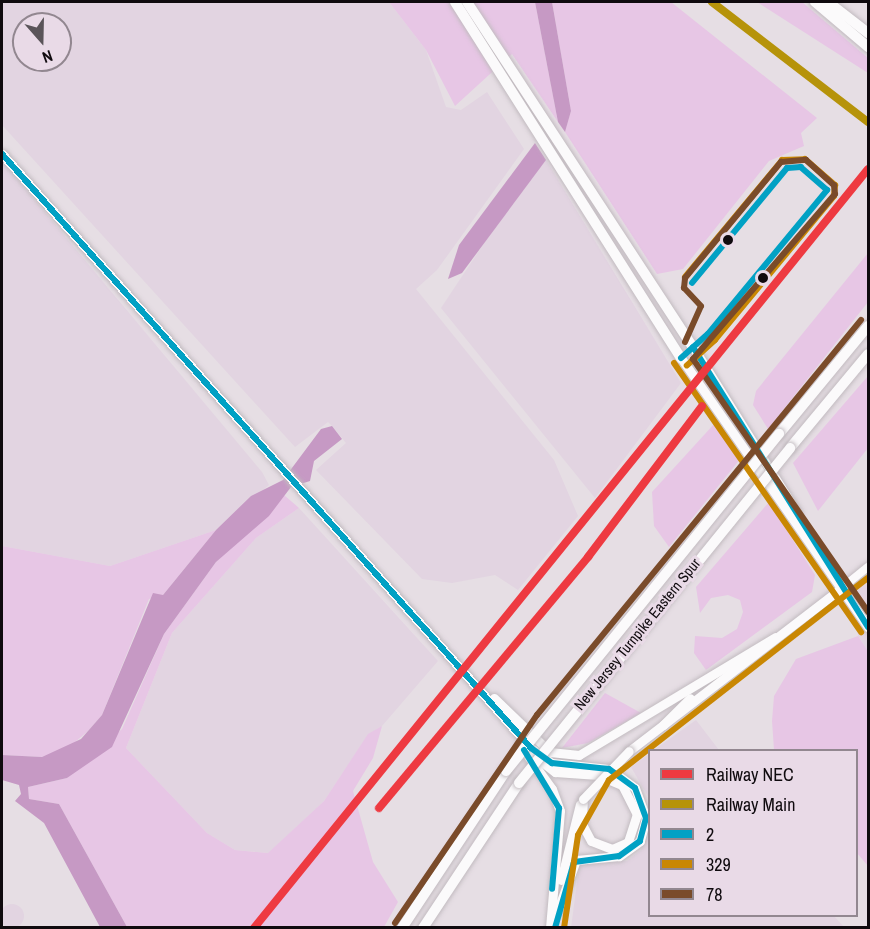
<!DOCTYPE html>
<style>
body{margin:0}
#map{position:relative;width:870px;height:929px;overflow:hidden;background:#e6dee4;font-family:"Archivo Narrow",sans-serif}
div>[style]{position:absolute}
.built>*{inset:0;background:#e2d4e1}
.round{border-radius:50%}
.green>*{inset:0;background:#e7c6e5}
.water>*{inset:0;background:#c699c4}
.roads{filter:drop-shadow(0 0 2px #c2bbc0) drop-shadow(0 0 2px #c2bbc0)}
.minor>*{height:8px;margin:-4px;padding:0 4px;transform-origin:4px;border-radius:4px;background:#fbfafb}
.major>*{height:9px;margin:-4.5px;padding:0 4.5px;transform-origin:4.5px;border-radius:4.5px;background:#fbfafb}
.highway>*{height:10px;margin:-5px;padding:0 5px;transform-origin:5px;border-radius:5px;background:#fbfafb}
.bridges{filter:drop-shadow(0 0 2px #c2bbc0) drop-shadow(0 0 2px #c2bbc0)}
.major-bridge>*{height:9px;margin:-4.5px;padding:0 4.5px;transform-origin:4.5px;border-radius:4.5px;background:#fbfafb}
.highway-bridge>*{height:10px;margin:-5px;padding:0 5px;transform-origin:5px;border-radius:5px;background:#fbfafb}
.bus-1>*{height:6px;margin:-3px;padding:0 3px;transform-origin:3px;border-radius:3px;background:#01a1c4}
.bus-2>*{height:6px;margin:-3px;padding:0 3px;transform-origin:3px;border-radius:3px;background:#c98703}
.bus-3>*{height:6px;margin:-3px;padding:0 3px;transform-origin:3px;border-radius:3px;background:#7a4b2a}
.rail-1>*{height:8px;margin:-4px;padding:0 4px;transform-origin:4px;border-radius:4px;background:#ee3a41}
.rail-2>*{height:8px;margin:-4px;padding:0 4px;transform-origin:4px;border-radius:4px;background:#b6930a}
.dots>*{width:16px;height:16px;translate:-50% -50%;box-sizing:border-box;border:3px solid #e9dae7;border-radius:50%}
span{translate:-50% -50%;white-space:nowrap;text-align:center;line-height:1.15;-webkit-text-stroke:6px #e9dae7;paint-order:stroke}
.street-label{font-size:15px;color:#0f0a0e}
.frame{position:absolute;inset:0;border:3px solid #0f0a0e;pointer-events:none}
.legend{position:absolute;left:648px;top:749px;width:210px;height:168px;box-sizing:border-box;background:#e9dae7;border:2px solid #928790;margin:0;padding:8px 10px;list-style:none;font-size:18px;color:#0f0a0e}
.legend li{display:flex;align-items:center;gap:12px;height:30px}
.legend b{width:30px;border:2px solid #928790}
.north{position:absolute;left:12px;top:12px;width:60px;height:60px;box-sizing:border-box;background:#e9dae7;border:2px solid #928790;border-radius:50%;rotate:160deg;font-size:16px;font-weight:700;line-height:24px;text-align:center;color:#0f0a0e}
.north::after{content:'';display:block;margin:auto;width:21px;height:27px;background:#5a5459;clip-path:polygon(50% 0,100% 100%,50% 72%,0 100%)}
</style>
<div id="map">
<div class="built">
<div style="clip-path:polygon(evenodd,2px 2px,389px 2px,426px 50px,446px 107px,461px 110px,487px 92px,524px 149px,437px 270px,416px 289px,554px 460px,578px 516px,518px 590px,495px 575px,452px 583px,422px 579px,316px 470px,346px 443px,332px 426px,328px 422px,295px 447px,2px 125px,2px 2px,24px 24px,60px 24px,60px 60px,24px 60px,24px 24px)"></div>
<div style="clip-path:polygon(546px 160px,681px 383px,595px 498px,441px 308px,516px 195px)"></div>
<div style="clip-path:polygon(2px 161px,262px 472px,269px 485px,216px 530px,110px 566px,2px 546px)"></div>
<div style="clip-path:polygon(299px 508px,438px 661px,382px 726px,368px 735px,324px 801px,269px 853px,235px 850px,207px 833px,126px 748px,172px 633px,256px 538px)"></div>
<div style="clip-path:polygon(868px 576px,868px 651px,858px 636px,853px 587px)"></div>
<div style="clip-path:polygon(696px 720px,719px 750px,654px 750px)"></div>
<div style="clip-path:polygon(649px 754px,649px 798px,631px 767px)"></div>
<div style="clip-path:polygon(649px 827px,650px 916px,834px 916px,844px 927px,571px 928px,579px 867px,586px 861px,627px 861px,641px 850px)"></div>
<div class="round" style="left:0;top:904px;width:24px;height:24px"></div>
</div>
<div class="green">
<div style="clip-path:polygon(389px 2px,535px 2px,558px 122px,512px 54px,455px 106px,426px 50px)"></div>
<div style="clip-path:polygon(552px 2px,671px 2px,817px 118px,801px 133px,804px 146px,769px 161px,683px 269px,657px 274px,565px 132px,571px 111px)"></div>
<div style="clip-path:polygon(757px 2px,802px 2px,868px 58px,868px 73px)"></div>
<div style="clip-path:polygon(868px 253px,868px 302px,768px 429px,753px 405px,756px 391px)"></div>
<div style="clip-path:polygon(868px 376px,868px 448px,818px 511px,793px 463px)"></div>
<div style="clip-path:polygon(715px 423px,741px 458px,669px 547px,654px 526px,652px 492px)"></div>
<div style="clip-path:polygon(284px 495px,299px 508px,256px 538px,172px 633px,126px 748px,207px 833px,235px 850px,268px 853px,324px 801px,368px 734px,382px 726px,373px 758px,353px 791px,373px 862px,398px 902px,384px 927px,127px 927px,59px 804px,29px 799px,28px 787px,67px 778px,122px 729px,164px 634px,216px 562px)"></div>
<div style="clip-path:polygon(769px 502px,815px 575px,812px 592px,706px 670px,694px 653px,695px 636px,722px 638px,737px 629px,743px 612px,740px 600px,728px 595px,711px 598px,700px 613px,696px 587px)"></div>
<div style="clip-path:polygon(216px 530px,163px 595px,149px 599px,102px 715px,88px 731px,67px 749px,42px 757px,2px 755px,2px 546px,110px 566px)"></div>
<div style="clip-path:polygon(858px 636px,868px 651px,868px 866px,857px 853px,856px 750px,774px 750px,772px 721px,774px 696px,796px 659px)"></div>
<div style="clip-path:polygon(605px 693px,641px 713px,588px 743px,562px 748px)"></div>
</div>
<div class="water">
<div style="clip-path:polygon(535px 2px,552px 2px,571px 111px,565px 132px,558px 122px)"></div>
<div style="clip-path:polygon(535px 143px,546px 160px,462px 273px,448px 279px,459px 245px)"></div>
<div style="clip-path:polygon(332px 426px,342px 439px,314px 461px,310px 481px,291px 487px,269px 516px,216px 562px,164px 634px,112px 747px,67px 778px,28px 787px,29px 799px,59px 804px,127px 927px,100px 927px,44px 823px,15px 801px,21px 794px,19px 785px,2px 780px,2px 755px,42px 757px,81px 739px,102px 715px,153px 593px,163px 595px,216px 530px,251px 496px,283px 480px,321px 429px)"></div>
</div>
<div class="roads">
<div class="minor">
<div style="left:843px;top:587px;width:32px;rotate:-39deg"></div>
</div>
<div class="major">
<div style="left:2px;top:154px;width:795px;rotate:48.31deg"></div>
<div style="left:531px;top:748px;width:26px;rotate:36deg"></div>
<div style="left:552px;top:763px;width:57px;rotate:6deg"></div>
<div style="left:609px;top:769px;width:32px;rotate:36deg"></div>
<div style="left:635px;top:788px;width:32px;rotate:70deg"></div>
<div style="left:646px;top:818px;width:24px;rotate:105deg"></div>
<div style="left:640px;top:841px;width:26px;rotate:144deg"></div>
<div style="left:619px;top:856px;width:43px;rotate:174.7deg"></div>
<div style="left:576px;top:860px;width:55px;rotate:110.1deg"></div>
<div style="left:693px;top:347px;width:196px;rotate:57.9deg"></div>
<div style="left:681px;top:358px;width:328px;rotate:55.2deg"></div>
<div style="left:494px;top:698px;width:78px;rotate:44deg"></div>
<div style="left:550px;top:752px;width:29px;rotate:6deg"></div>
<div style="left:579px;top:755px;width:229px;rotate:-31deg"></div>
<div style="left:663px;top:725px;width:38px;rotate:-45deg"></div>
<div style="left:520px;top:745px;width:54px;rotate:54deg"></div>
<div style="left:552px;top:789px;width:23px;rotate:70deg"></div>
<div style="left:560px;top:811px;width:117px;rotate:94.9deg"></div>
<div style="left:629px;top:751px;width:270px;rotate:-37.5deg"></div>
<div style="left:537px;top:758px;width:23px;rotate:38deg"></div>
<div style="left:555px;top:772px;width:43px;rotate:4deg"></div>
<div style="left:598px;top:775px;width:26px;rotate:23deg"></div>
<div style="left:622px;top:785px;width:33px;rotate:63deg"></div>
<div style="left:637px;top:814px;width:29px;rotate:108deg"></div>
<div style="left:628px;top:842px;width:17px;rotate:156deg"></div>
<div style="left:612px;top:849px;width:22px;rotate:-159deg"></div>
<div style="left:591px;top:841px;width:19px;rotate:-118deg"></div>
<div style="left:582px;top:824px;width:25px;rotate:-88deg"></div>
<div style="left:561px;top:880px;width:78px;rotate:-76deg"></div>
</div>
<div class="highway">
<div style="left:455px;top:2px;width:422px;rotate:57.6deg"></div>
<div style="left:467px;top:2px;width:412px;rotate:56.8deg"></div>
<div style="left:815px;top:2px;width:70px;rotate:40.3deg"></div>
<div style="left:828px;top:2px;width:51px;rotate:37.8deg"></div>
<div style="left:779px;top:434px;width:140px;rotate:-50.5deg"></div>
<div style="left:790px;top:448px;width:122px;rotate:-50.3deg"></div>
<div style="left:402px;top:928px;width:188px;rotate:-56.5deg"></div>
<div style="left:423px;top:928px;width:174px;rotate:-56.5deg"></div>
</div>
</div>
<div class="bridges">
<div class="major-bridge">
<div style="left:583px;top:799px;width:66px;rotate:-46.2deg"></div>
</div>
<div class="highway-bridge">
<div style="left:506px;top:771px;width:434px;rotate:-51deg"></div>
<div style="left:519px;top:783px;width:431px;rotate:-51deg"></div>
</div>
</div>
<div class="bus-1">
<div style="left:2px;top:154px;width:795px;rotate:48.31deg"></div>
<div style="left:531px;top:748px;width:26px;rotate:36deg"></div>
<div style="left:552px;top:763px;width:57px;rotate:6deg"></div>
<div style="left:609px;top:769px;width:32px;rotate:36deg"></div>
<div style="left:635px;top:788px;width:32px;rotate:70deg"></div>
<div style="left:646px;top:818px;width:24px;rotate:105deg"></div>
<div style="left:640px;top:841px;width:26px;rotate:144deg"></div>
<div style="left:619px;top:856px;width:45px;rotate:172.4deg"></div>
<div style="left:574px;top:862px;width:69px;rotate:106.1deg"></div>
<div style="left:693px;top:347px;width:330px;rotate:58deg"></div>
<div style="left:681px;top:358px;width:36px;rotate:-42deg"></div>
<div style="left:708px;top:334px;width:187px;rotate:-50.4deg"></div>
<div style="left:827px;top:190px;width:35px;rotate:-139deg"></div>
<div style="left:801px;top:167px;width:14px;rotate:176deg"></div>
<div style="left:787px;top:168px;width:149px;rotate:129.6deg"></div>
<div style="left:524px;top:750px;width:68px;rotate:58.9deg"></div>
<div style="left:559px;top:808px;width:81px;rotate:94.9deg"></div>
</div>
<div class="bus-2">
<div style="left:685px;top:277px;width:152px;rotate:-50.3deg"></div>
<div style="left:782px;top:160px;width:23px;rotate:-2deg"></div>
<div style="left:805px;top:159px;width:40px;rotate:41deg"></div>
<div style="left:835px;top:185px;width:11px;rotate:95deg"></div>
<div style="left:834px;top:196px;width:187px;rotate:129.6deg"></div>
<div style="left:715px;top:340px;width:38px;rotate:138deg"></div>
<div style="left:674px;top:363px;width:328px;rotate:55.2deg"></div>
<div style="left:564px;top:928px;width:94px;rotate:-81.4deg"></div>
<div style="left:578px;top:835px;width:63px;rotate:-60.6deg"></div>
<div style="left:609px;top:780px;width:328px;rotate:-38deg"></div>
</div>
<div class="bus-3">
<div style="left:685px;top:342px;width:39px;rotate:-66deg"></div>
<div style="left:701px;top:306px;width:25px;rotate:-133deg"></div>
<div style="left:684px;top:288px;width:10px;rotate:-84deg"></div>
<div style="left:685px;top:278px;width:151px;rotate:-50.4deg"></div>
<div style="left:781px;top:162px;width:25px;rotate:-5deg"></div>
<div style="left:806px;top:160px;width:38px;rotate:42deg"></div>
<div style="left:834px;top:185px;width:9px;rotate:84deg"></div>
<div style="left:835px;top:194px;width:218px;rotate:130.7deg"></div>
<div style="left:693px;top:359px;width:308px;rotate:55.3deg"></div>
<div style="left:395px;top:923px;width:252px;rotate:-55.7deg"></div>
<div style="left:537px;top:715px;width:511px;rotate:-50.64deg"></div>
</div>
<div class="rail-1">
<div style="left:379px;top:808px;width:327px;rotate:-50.2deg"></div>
<div style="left:588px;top:557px;width:189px;rotate:-52.9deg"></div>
<div style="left:254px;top:928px;width:976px;rotate:-51.03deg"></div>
</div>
<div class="rail-2">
<div style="left:712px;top:2px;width:197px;rotate:37.6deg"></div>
</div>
<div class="dots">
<div style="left:728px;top:240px;background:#0f0a0e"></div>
<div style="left:763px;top:278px;background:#0f0a0e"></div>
</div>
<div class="street-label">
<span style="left:637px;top:634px;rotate:-51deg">New Jersey Turnpike Eastern Spur</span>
</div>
<div class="frame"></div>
<ul class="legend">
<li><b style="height:8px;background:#ee3a41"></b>Railway NEC</li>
<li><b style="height:8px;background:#b6930a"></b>Railway Main</li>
<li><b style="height:8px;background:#01a1c4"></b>2</li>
<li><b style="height:8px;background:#c98703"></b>329</li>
<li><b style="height:8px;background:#7a4b2a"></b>78</li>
</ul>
<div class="north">N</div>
</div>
